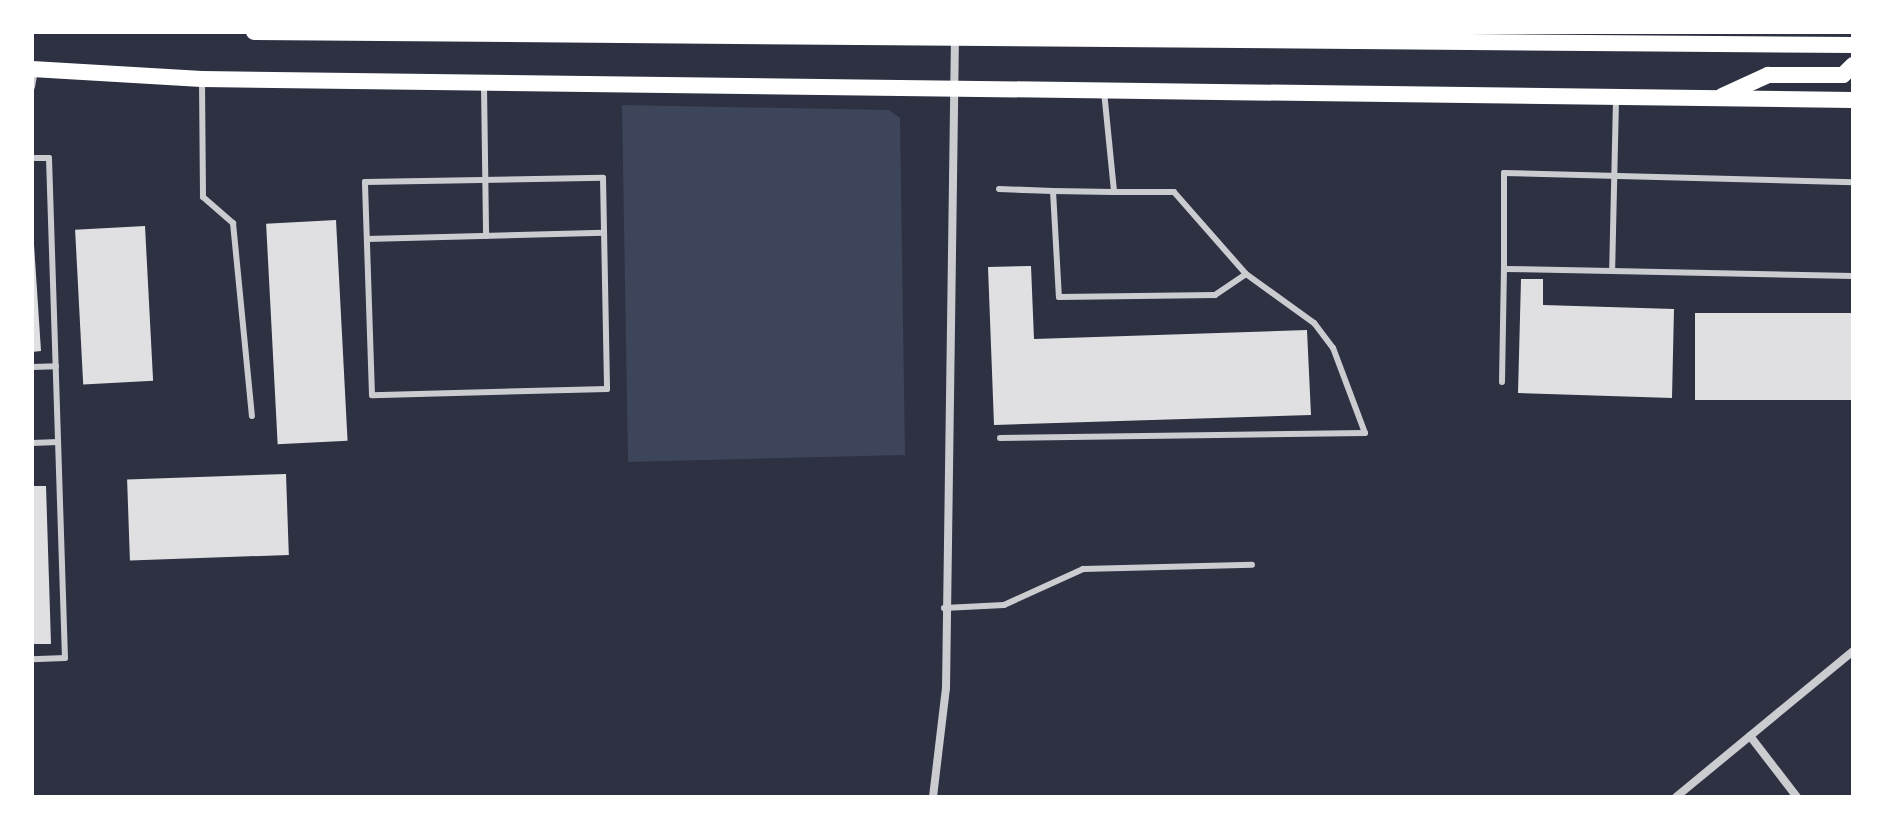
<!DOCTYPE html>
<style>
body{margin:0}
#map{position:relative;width:1885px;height:829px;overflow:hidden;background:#2d3142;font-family:"Noto Serif",serif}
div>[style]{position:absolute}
.green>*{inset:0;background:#3c4559}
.building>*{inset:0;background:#e0e0e3;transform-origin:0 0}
.service>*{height:6px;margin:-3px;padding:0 3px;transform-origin:3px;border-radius:3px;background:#caccd0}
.minor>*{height:8px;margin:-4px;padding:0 4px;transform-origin:4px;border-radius:4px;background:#caccd0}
.secondary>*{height:16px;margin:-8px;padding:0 8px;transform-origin:8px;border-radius:8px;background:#fff}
span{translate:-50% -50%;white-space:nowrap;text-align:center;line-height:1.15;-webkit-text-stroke:7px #fff;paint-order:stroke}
.frame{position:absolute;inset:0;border:34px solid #fff;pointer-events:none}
</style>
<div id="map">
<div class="green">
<div style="clip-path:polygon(622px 105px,889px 110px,900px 118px,905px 455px,628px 462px)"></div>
</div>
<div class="building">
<div style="clip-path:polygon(32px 214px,41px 351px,32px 352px)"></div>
<div style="left:336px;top:220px;width:221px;height:70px;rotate:87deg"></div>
<div style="left:145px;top:226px;width:155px;height:70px;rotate:87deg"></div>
<div style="clip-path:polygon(1031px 266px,1034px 339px,1307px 330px,1311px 415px,994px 425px,988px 267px)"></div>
<div style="clip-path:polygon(1521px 279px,1543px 279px,1543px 305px,1674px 309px,1672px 398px,1518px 393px)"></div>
<div style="left:1853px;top:313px;width:87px;height:158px;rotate:90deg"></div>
<div style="left:286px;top:474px;width:81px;height:159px;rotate:88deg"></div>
<div style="clip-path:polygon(32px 486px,46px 486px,51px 644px,32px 644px)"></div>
</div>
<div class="service">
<div style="left:202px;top:82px;width:115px;rotate:89.5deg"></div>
<div style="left:203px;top:197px;width:40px;rotate:41deg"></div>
<div style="left:233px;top:223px;width:194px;rotate:84.4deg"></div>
<div style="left:484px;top:86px;width:150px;rotate:89.2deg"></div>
<div style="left:32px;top:87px;width:17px;rotate:-80deg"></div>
<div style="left:1104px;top:91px;width:101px;rotate:84.3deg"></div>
<div style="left:1114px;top:192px;width:61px;rotate:-179.1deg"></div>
<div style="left:1053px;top:191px;width:106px;rotate:86.8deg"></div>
<div style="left:1059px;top:297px;width:156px;rotate:-0.7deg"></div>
<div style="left:1215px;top:295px;width:37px;rotate:-34deg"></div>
<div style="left:1246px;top:274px;width:109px;rotate:-131.3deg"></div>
<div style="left:1174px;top:192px;width:60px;rotate:180deg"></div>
<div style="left:1616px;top:100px;width:171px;rotate:91.3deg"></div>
<div style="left:1612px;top:271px;width:241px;rotate:1.2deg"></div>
<div style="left:32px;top:158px;width:17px"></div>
<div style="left:49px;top:158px;width:500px;rotate:88.17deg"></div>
<div style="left:65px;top:658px;width:33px;rotate:178deg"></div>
<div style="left:603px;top:178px;width:211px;rotate:88.9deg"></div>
<div style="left:607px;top:389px;width:235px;rotate:178.5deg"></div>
<div style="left:372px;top:395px;width:213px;rotate:-91.9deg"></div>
<div style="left:365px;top:182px;width:238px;rotate:-1deg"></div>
<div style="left:999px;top:189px;width:54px;rotate:2.1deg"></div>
<div style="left:367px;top:239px;width:237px;rotate:-1.5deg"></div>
<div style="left:1612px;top:271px;width:108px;rotate:-178.9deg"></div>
<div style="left:1504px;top:269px;width:96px;rotate:-90deg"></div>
<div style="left:1504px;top:173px;width:349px;rotate:1.5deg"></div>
<div style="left:32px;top:367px;width:24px;rotate:-2deg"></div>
<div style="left:1502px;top:382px;width:113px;rotate:-89deg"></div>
<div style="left:1000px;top:438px;width:365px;rotate:-0.8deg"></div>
<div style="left:1365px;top:433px;width:91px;rotate:-110.6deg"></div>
<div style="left:1333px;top:348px;width:31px;rotate:-127deg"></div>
<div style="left:1314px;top:323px;width:84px;rotate:-144.2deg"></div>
<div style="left:32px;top:443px;width:26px;rotate:-2deg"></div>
<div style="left:944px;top:608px;width:60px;rotate:-2.9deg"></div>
<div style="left:1004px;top:605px;width:87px;rotate:-24.5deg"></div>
<div style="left:1083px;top:569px;width:169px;rotate:-1.4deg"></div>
</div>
<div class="minor">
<div style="left:1750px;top:736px;width:77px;rotate:52.4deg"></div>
<div style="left:933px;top:797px;width:110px;rotate:-83.2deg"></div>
<div style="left:946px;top:688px;width:653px;rotate:-89.21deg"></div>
<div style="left:1676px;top:797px;width:229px;rotate:-39.5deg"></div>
</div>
<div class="secondary">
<div style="left:254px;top:32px;width:1599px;rotate:0.47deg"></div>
<div style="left:32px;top:69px;width:170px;rotate:3.4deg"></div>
<div style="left:202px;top:79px;width:1651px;rotate:0.73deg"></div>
<div style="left:1722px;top:96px;width:51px;rotate:-24.5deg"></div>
<div style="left:1768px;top:75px;width:75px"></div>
<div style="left:1843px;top:75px;width:14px;rotate:-45deg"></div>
</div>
<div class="frame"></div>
</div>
